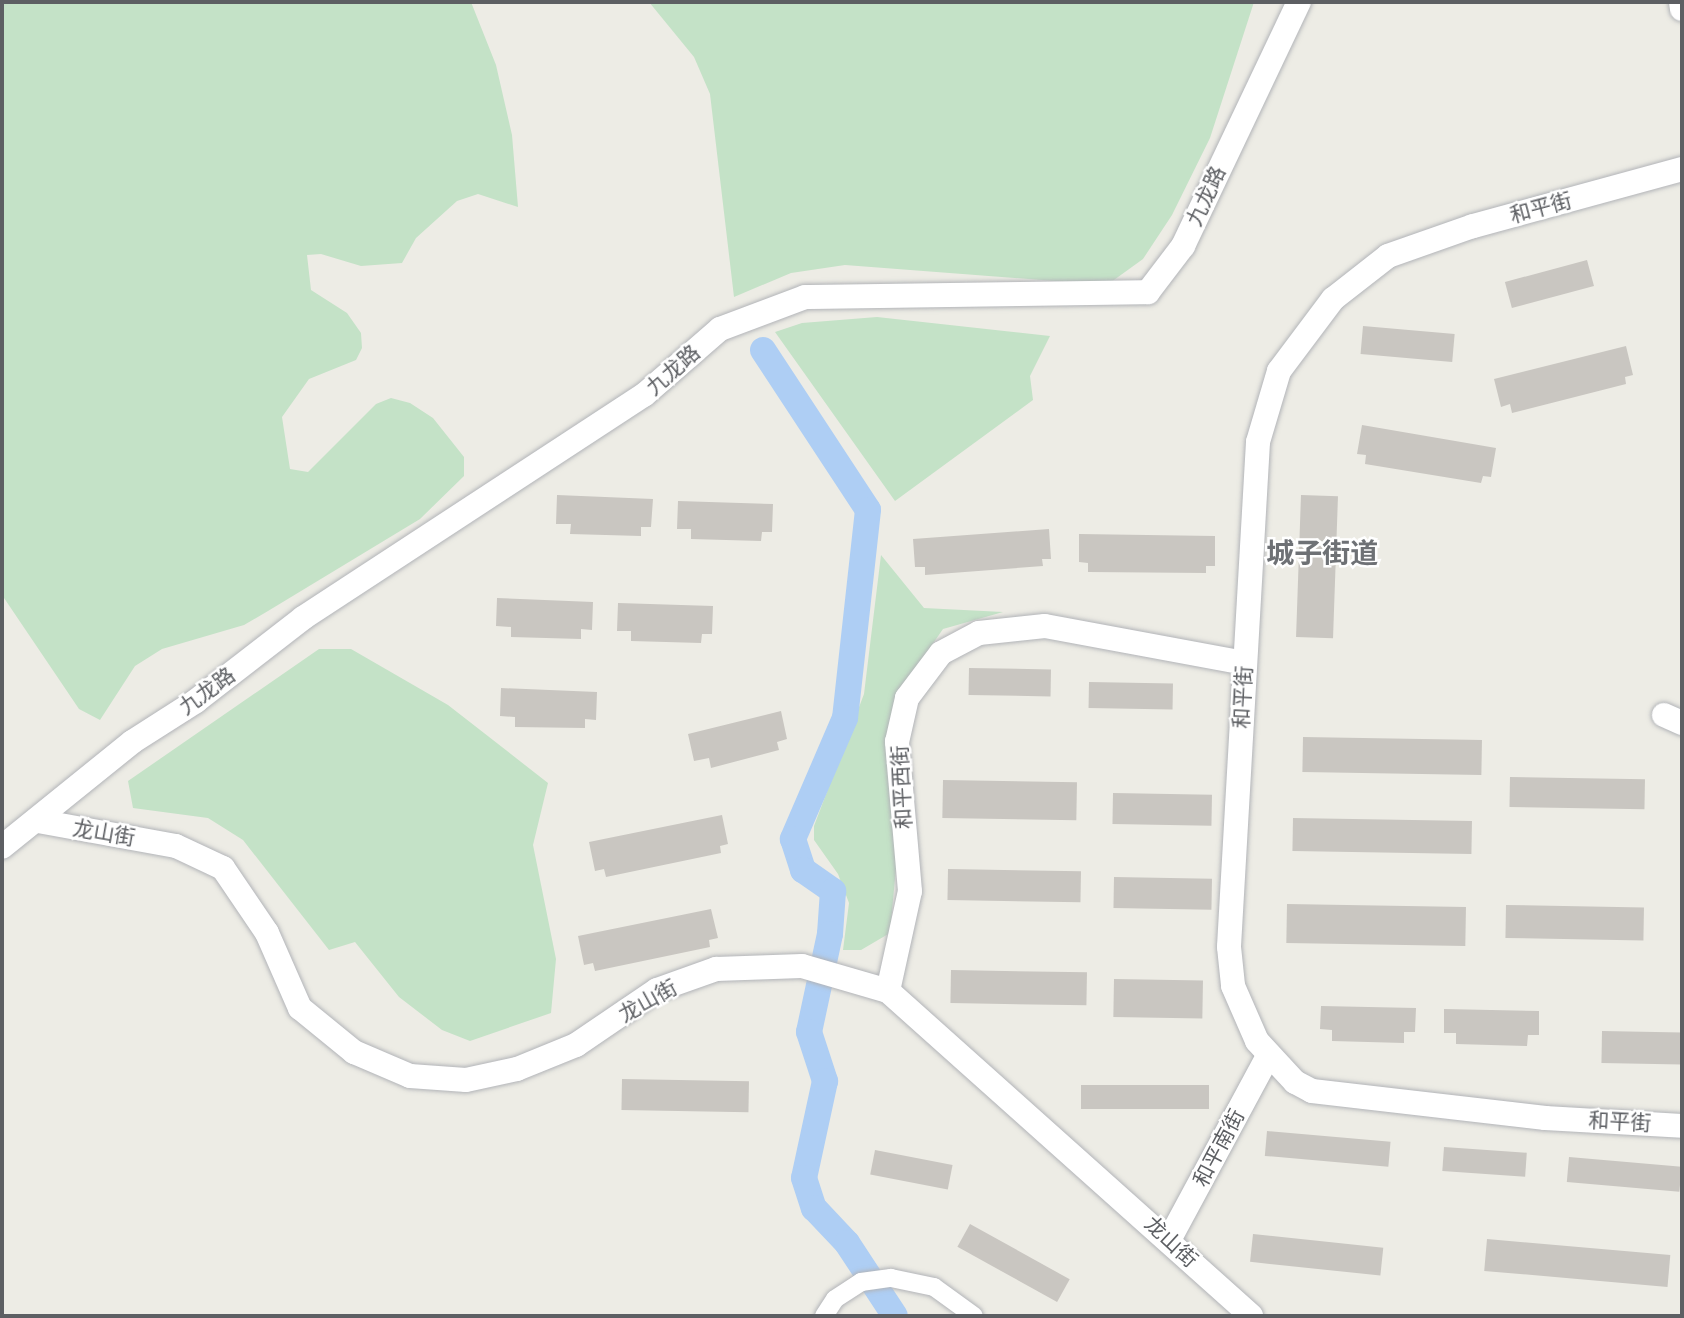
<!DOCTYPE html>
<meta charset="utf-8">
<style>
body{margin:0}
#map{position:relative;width:1684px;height:1318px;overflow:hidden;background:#edece5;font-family:"DM Sans","Noto Sans SC",sans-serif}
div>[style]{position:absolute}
.green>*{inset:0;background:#c4e2c7}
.river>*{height:26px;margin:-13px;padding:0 13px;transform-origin:13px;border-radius:13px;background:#aecef4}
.building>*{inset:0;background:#c9c6c1;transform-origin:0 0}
.roads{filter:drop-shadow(0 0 2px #b2b4b8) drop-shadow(0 0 2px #b2b4b8)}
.street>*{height:18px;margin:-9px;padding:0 9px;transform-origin:9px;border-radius:9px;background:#fff}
.secondary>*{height:24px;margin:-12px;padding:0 12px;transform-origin:12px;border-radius:12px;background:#fff}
span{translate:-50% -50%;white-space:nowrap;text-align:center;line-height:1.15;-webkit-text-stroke:5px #fff;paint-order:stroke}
.street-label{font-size:21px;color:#5d5f63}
.district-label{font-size:28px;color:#6e7175;font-weight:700}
.frame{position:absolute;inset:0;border:4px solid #5d5f63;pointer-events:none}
</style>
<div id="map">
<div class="green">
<div style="clip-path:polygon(2px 2px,471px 2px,496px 65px,512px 135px,518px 207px,478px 194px,457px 201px,416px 238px,402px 263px,361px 266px,321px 254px,307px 255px,311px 290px,347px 313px,361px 333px,362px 348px,356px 360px,309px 379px,282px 417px,290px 469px,308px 472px,376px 404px,391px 398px,410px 403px,433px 418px,464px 457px,464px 476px,420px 519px,268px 611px,244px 625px,162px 649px,135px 666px,100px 720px,79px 709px,2px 595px)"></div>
<div style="clip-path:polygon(649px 2px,1254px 2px,1210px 138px,1172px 215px,1143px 259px,1107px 285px,845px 265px,791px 273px,734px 297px,710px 94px,694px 57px)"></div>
<div style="clip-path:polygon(877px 317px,1050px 336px,1030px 376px,1033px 400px,895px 501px,775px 332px,802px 323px)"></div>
<div style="clip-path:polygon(881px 555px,924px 608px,1003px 612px,943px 629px,914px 671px,890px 933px,861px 950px,843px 950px,849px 903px,838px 874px,814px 840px,814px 826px,864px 694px)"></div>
<div style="clip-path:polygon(319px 649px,351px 649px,448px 705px,548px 783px,533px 845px,556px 959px,551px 1013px,470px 1041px,442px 1030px,399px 997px,355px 942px,329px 950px,243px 840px,208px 818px,133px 808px,128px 781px)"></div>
</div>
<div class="river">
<div style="left:763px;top:350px;width:191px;rotate:56.7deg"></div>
<div style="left:868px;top:510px;width:209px;rotate:96.3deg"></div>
<div style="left:845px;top:718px;width:132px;rotate:113.3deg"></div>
<div style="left:793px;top:839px;width:33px;rotate:72deg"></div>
<div style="left:803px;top:870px;width:37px;rotate:35deg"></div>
<div style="left:833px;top:891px;width:43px;rotate:94deg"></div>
<div style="left:830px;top:934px;width:100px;rotate:102.1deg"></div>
<div style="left:809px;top:1032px;width:52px;rotate:71.9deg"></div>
<div style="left:825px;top:1081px;width:99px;rotate:102.2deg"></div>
<div style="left:804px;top:1178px;width:32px;rotate:72deg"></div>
<div style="left:814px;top:1208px;width:48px;rotate:46.7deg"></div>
<div style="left:847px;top:1243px;width:87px;rotate:56.7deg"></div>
</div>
<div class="building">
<div style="left:1587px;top:260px;width:27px;height:85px;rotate:75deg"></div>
<div style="left:1363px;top:326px;width:92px;height:28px;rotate:5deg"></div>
<div style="clip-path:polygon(1626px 346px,1633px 375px,1625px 377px,1626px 384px,1512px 413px,1510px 404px,1501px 407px,1494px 379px)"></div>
<div style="clip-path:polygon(1362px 425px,1496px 448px,1491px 477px,1483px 476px,1481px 483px,1365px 464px,1366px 455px,1357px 454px)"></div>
<div style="clip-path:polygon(557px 495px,653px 499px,651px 527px,641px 527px,641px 536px,570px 534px,571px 524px,556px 524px)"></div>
<div style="left:1301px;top:495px;width:37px;height:142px;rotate:2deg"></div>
<div style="clip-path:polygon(678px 501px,773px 504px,772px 532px,762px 532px,761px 541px,691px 539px,691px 529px,677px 529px)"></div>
<div style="clip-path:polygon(1049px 529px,1051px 559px,1042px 559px,1043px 566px,925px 575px,925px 567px,915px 567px,913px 539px)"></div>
<div style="clip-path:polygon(1079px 534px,1215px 536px,1215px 566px,1206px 566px,1206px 573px,1088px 572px,1088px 563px,1079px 562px)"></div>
<div style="clip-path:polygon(497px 598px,593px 602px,592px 630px,581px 629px,581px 639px,511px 637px,511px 627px,496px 626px)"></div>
<div style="clip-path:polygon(618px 603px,713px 606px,712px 634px,702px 634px,701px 643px,631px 641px,631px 631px,617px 631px)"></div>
<div style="left:969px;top:668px;width:82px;height:27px;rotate:1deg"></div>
<div style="left:1089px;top:682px;width:84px;height:26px;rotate:1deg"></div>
<div style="clip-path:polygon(501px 688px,597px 692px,596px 720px,585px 719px,585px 728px,515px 727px,515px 717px,500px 716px)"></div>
<div style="clip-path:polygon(781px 711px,787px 739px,777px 742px,779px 750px,711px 768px,709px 758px,694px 761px,688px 734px)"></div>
<div style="left:1303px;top:737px;width:179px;height:35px;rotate:1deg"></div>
<div style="left:1510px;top:777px;width:135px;height:30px;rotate:1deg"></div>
<div style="left:943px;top:780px;width:134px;height:38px;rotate:1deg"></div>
<div style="left:1113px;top:793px;width:99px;height:31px;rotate:1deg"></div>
<div style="clip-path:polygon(722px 815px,728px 844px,720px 846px,721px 853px,606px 877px,604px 869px,595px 871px,589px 842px)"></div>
<div style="left:1293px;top:818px;width:179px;height:33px;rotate:1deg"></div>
<div style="left:948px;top:869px;width:133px;height:31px;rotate:1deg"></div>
<div style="left:1114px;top:877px;width:98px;height:31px;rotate:1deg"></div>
<div style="left:1287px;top:904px;width:179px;height:39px;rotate:1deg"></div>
<div style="left:1506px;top:905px;width:138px;height:33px;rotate:1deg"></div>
<div style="clip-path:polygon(711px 909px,718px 938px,709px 940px,710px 947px,595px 971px,593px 963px,584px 965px,578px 936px)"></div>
<div style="left:951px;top:970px;width:136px;height:33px;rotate:1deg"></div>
<div style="left:1114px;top:979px;width:89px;height:38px;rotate:1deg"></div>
<div style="clip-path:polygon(1321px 1006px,1416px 1008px,1415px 1032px,1404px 1032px,1404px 1043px,1332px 1041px,1332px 1030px,1320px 1029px)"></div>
<div style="clip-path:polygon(1444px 1009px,1539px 1011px,1539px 1035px,1528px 1035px,1527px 1046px,1456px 1044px,1456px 1033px,1444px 1033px)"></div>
<div style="left:1602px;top:1031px;width:80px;height:32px;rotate:1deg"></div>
<div style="left:622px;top:1079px;width:127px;height:31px;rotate:1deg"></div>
<div style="left:1081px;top:1085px;width:128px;height:24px"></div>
<div style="left:1267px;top:1131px;width:124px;height:25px;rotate:5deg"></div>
<div style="left:1444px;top:1147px;width:83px;height:24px;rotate:4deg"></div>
<div style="left:875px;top:1150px;width:79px;height:25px;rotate:11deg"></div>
<div style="left:1569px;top:1157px;width:113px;height:25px;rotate:5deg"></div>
<div style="left:970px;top:1224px;width:114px;height:26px;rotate:29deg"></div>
<div style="left:1253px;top:1234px;width:131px;height:28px;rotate:6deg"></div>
<div style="left:1487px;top:1239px;width:184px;height:32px;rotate:5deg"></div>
</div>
<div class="roads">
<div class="street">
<div style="left:824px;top:1316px;width:20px;rotate:-57deg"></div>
<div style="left:835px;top:1299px;width:31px;rotate:-33deg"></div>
<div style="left:861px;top:1282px;width:30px;rotate:-8deg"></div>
<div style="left:891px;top:1278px;width:44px;rotate:11.8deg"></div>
<div style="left:934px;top:1287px;width:49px;rotate:35.9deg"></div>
</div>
<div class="secondary">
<div style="left:1681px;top:2px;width:7px;rotate:82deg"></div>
<div style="left:1682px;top:169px;width:217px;rotate:164.7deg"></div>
<div style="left:1473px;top:226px;width:90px;rotate:160.6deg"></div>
<div style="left:1388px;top:256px;width:70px;rotate:142deg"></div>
<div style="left:1333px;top:299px;width:90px;rotate:126.9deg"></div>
<div style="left:1279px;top:371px;width:74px;rotate:106.5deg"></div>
<div style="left:1258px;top:442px;width:506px;rotate:93.29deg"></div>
<div style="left:1229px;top:947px;width:39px;rotate:84deg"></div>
<div style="left:1233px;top:986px;width:60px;rotate:66.4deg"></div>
<div style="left:1257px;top:1041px;width:56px;rotate:47.2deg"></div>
<div style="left:1295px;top:1082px;width:19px;rotate:28deg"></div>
<div style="left:1312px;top:1091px;width:235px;rotate:6.6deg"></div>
<div style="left:1545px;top:1118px;width:137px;rotate:3.3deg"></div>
<div style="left:1664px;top:715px;width:20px;rotate:24deg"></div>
<div style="left:38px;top:821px;width:140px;rotate:10.3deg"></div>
<div style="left:176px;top:846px;width:52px;rotate:25.1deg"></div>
<div style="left:223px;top:868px;width:78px;rotate:55.9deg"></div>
<div style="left:267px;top:933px;width:82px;rotate:66.3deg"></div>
<div style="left:300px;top:1008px;width:70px;rotate:39.2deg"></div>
<div style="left:354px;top:1052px;width:61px;rotate:23.2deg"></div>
<div style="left:410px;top:1076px;width:56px;rotate:4.1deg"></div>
<div style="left:466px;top:1080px;width:52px;rotate:-12.2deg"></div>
<div style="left:517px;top:1069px;width:64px;rotate:-22.1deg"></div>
<div style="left:576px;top:1045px;width:98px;rotate:-34.2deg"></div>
<div style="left:657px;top:990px;width:63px;rotate:-19.6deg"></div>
<div style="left:716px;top:969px;width:86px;rotate:-2deg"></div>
<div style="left:802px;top:966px;width:90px;rotate:16.2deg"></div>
<div style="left:888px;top:991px;width:487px;rotate:41.8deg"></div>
<div style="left:2px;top:847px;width:167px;rotate:-38.9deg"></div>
<div style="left:132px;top:742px;width:76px;rotate:-32.6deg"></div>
<div style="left:196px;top:701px;width:135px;rotate:-37.8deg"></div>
<div style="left:303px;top:618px;width:407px;rotate:-33.2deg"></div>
<div style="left:644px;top:395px;width:101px;rotate:-41deg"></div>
<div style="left:720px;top:329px;width:91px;rotate:-20.6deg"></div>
<div style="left:805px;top:297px;width:343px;rotate:-0.8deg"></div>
<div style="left:1148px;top:292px;width:58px;rotate:-52.7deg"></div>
<div style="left:1183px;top:246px;width:270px;rotate:-64.6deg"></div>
<div style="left:888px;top:991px;width:102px;rotate:-77.6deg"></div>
<div style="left:910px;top:891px;width:150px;rotate:-95deg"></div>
<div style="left:897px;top:742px;width:45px;rotate:-77.2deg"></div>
<div style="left:907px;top:698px;width:56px;rotate:-52.9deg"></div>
<div style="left:941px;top:653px;width:43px;rotate:-27.8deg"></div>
<div style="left:979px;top:633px;width:66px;rotate:-6.1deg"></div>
<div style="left:1045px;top:626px;width:203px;rotate:10.5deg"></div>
<div style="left:1169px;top:1240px;width:209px;rotate:-61.7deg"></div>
</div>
</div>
<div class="street-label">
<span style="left:1206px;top:196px;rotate:-65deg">九龙路</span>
<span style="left:1541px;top:208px;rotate:-15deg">和平街</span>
<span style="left:673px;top:370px;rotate:-41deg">九龙路</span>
<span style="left:207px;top:691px;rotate:-36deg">九龙路</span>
<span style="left:1243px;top:697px;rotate:-87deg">和平街</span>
<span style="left:902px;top:787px;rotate:-93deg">和平西街</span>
<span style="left:104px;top:833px;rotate:10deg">龙山街</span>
<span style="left:648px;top:1001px;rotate:-29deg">龙山街</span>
<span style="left:1620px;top:1122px;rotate:3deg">和平街</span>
<span style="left:1219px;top:1148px;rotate:-62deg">和平南街</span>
<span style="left:1171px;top:1242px;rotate:43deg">龙山街</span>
</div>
<div class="district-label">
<span style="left:1322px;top:554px">城子街道</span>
</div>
<div class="frame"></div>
</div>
